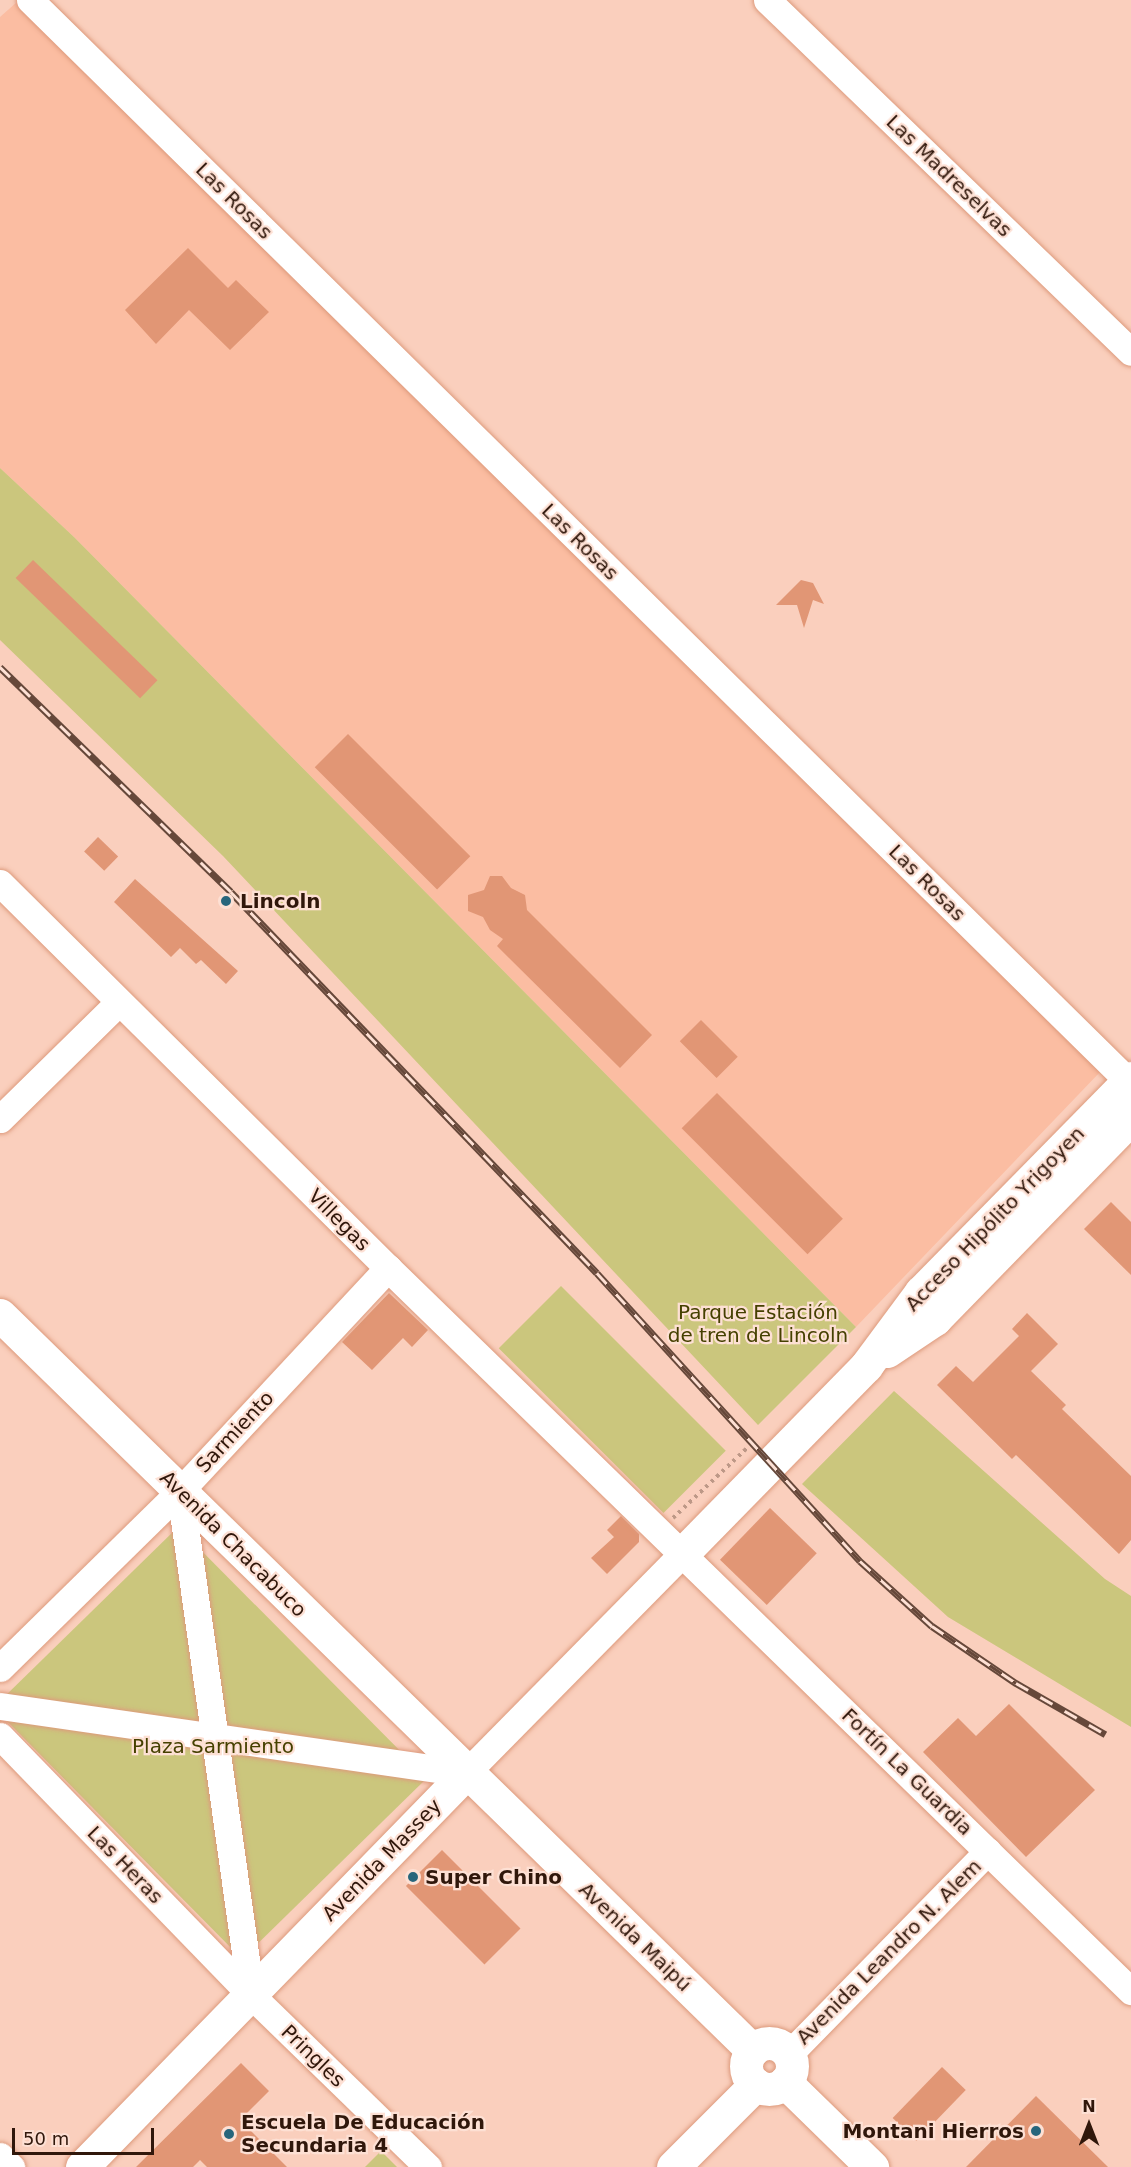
<!DOCTYPE html>
<meta charset="utf-8">
<style>
body{margin:0}
#map{position:relative;width:1131px;height:2167px;overflow:hidden;background:#facfbd;font-family:"DejaVu Sans",sans-serif}
div>[style]{position:absolute}
.built>*{inset:0;background:#fbbda2}
.green>*{inset:0;background:#cbc67d;transform-origin:0 0}
.building>*{inset:0;background:#e19675;transform-origin:0 0}
.path>*{height:4px;margin-top:-2px;transform-origin:0;background:repeating-linear-gradient(90deg,#bd9887 0 3px,transparent 0 7.5px)}
.roads{filter:drop-shadow(0 0 2px #dd9a7c) drop-shadow(0 0 2px #dd9a7c)}
.minor>*{height:27px;margin:-13.5px;padding:0 13.5px;transform-origin:13.5px;border-radius:13.5px;background:#fff}
.major>*{height:33px;margin:-16.5px;padding:0 16.5px;transform-origin:16.5px;border-radius:16.5px;background:#fff}
.major>.ring{margin:-16.5px;padding:0;box-sizing:content-box;background:none;border:33px solid #fff;border-radius:50%}
.rail>*{height:7px;margin-top:-3.5px;transform-origin:0;background:repeating-linear-gradient(90deg,#fde0d4 0 14px,#66483a 0 28px);box-sizing:border-box;border-block:2px solid #66483a}
.dots>*{width:16px;height:16px;translate:-50% -50%;box-sizing:border-box;border:3px solid #fde0d4;border-radius:50%}
span{translate:-50% -50%;white-space:nowrap;text-align:center;line-height:1.15;-webkit-text-stroke:4.5px #fde0d4;paint-order:stroke}
.street-label{font-size:20px;color:#30170b}
.poi-label{font-size:20px;color:#30170b;font-weight:700}
.left{translate:0 -50%;text-align:left}
.right{translate:-100% -50%;text-align:right}
.park-label{font-size:20px;color:#454000}
.north{position:absolute;left:1059px;top:2095px;width:60px;height:60px;-webkit-text-stroke:4px #fde0d4;paint-order:stroke;rotate:0deg;font-size:16px;font-weight:700;line-height:24px;text-align:center;color:#30170b}
.north::after{content:'';display:block;margin:auto;width:21px;height:27px;background:#30170b;clip-path:polygon(50% 0,100% 100%,50% 72%,0 100%)}
.scale{position:absolute;left:12px;top:2128px;width:142px;height:27px;box-sizing:border-box;border:3px solid #30170b;border-top:0;padding-left:8px;font-size:18px;line-height:21px;white-space:nowrap;color:#30170b;-webkit-text-stroke:4px #fde0d4;paint-order:stroke}
</style>
<div id="map">
<div class="built">
<div style="clip-path:polygon(17px 2px,1101px 1071px,856px 1327px,74px 537px,0 468px,0 17px)"></div>
</div>
<div class="green">
<div style="clip-path:polygon(0 468px,74px 537px,856px 1327px,758px 1425px,223px 856px,0 640px)"></div>
<div style="left:561px;top:1286px;width:233px;height:88px;rotate:45deg"></div>
<div style="clip-path:polygon(894px 1391px,1105px 1579px,1131px 1596px,1131px 1727px,948px 1617px,802px 1484px)"></div>
<div style="clip-path:polygon(178px 1527px,427px 1778px,242px 1959px,0 1714px,0 1701px)"></div>
<div style="clip-path:polygon(381px 2151px,397px 2167px,365px 2167px)"></div>
</div>
<div class="building">
<div style="clip-path:polygon(188px 248px,228px 288px,236px 280px,269px 312px,230px 350px,189px 310px,156px 344px,125px 310px)"></div>
<div style="left:33px;top:560px;width:173px;height:25px;rotate:44deg"></div>
<div style="clip-path:polygon(801px 580px,813px 583px,824px 604px,813px 600px,804px 628px,797px 605px,776px 605px)"></div>
<div style="left:348px;top:734px;width:173px;height:47px;rotate:45deg"></div>
<div style="left:98px;top:837px;width:28px;height:20px;rotate:44deg"></div>
<div style="clip-path:polygon(490px 876px,502px 876px,511px 888px,525px 895px,527px 910px,652px 1035px,620px 1068px,497px 946px,503px 939px,490px 930px,483px 917px,468px 911px,468px 895px,484px 890px)"></div>
<div style="clip-path:polygon(135px 879px,238px 971px,226px 984px,201px 960px,196px 964px,180px 948px,171px 957px,114px 902px)"></div>
<div style="left:701px;top:1020px;width:52px;height:30px;rotate:45deg"></div>
<div style="left:717px;top:1093px;width:178px;height:50px;rotate:45deg"></div>
<div style="clip-path:polygon(1111px 1202px,1131px 1222px,1131px 1275px,1084px 1229px)"></div>
<div style="clip-path:polygon(389px 1293px,428px 1330px,412px 1347px,403px 1338px,372px 1370px,342px 1342px)"></div>
<div style="clip-path:polygon(1027px 1313px,1058px 1344px,1031px 1371px,1066px 1405px,1062px 1409px,1131px 1476px,1131px 1540px,1119px 1554px,1016px 1455px,1012px 1459px,937px 1385px,956px 1366px,973px 1382px,1019px 1336px,1012px 1329px)"></div>
<div style="left:770px;top:1508px;width:65px;height:72px;rotate:44deg"></div>
<div style="clip-path:polygon(621px 1516px,639px 1534px,639px 1542px,607px 1574px,591px 1558px,614px 1537px,607px 1530px)"></div>
<div style="clip-path:polygon(1009px 1704px,1095px 1790px,1026px 1857px,923px 1752px,958px 1718px,976px 1736px)"></div>
<div style="left:442px;top:1850px;width:111px;height:51px;rotate:45deg"></div>
<div style="clip-path:polygon(241px 2063px,269px 2091px,240px 2120px,287px 2167px,207px 2167px,200px 2160px,193px 2167px,136px 2167px)"></div>
<div style="left:942px;top:2067px;width:33px;height:71px;rotate:44deg"></div>
<div style="clip-path:polygon(1036px 2096px,1108px 2167px,966px 2167px)"></div>
</div>
<div class="path">
<div style="left:673px;top:1518px;width:103px;rotate:-43.4deg"></div>
</div>
<div class="roads">
<div class="minor">
<div style="left:30px;top:0;width:1545px;rotate:44.55deg"></div>
<div style="left:767px;top:0;width:506px;rotate:44.04deg"></div>
<div style="left:0;top:883px;width:547px;rotate:44.78deg"></div>
<div style="left:388px;top:1268px;width:1037px;rotate:44.22deg"></div>
<div style="left:0;top:1119px;width:167px;rotate:-44.5deg"></div>
<div style="left:180px;top:1491px;width:509px;rotate:81.98deg"></div>
<div style="left:0;top:1668px;width:252px;rotate:-44.5deg"></div>
<div style="left:180px;top:1491px;width:305px;rotate:-47deg"></div>
<div style="left:0;top:1706px;width:471px;rotate:8.2deg"></div>
<div style="left:466px;top:1773px;width:309px;rotate:-45.4deg"></div>
<div style="left:0;top:1736px;width:361px;rotate:45.9deg"></div>
<div style="left:251px;top:1995px;width:247px;rotate:44.2deg"></div>
<div style="left:789px;top:2054px;width:284px;rotate:-45.6deg"></div>
<div style="left:0;top:2156px;width:16px;rotate:45deg"></div>
</div>
<div class="major">
<div style="left:0;top:1315px;width:1052px;rotate:44.34deg"></div>
<div style="left:887px;top:1351px;width:58px;rotate:-33.7deg"></div>
<div style="left:935px;top:1319px;width:281px;rotate:-45.7deg"></div>
<div style="left:683px;top:1553px;width:262px;rotate:-45.6deg"></div>
<div style="left:866px;top:1366px;width:92px;rotate:-53.4deg"></div>
<div style="left:921px;top:1292px;width:300px;rotate:-45.5deg"></div>
<div class="ring" style="left:746px;top:2043px;width:13px;height:13px"></div>
<div style="left:785px;top:2082px;width:122px;rotate:44.3deg"></div>
<div style="left:82px;top:2167px;width:550px;rotate:-45.74deg"></div>
<div style="left:673px;top:2167px;width:117px;rotate:-45deg"></div>
</div>
</div>
<div class="rail">
<div style="left:0;top:667px;width:322px;rotate:44.2deg"></div>
<div style="left:231px;top:892px;width:528px;rotate:46.15deg"></div>
<div style="left:597px;top:1273px;width:390px;rotate:47.6deg"></div>
<div style="left:860px;top:1561px;width:97px;rotate:42.1deg"></div>
<div style="left:932px;top:1626px;width:102px;rotate:34.2deg"></div>
<div style="left:1016px;top:1683px;width:103px;rotate:29.8deg"></div>
</div>
<div class="dots">
<div style="left:226px;top:901px;background:#28667c"></div>
<div style="left:413px;top:1877px;background:#28667c"></div>
<div style="left:1036px;top:2131px;background:#28667c"></div>
<div style="left:229px;top:2134px;background:#28667c"></div>
</div>
<div class="street-label">
<span style="left:949px;top:176px;rotate:44deg">Las Madreselvas</span>
<span style="left:234px;top:201px;rotate:45deg">Las Rosas</span>
<span style="left:580px;top:542px;rotate:45deg">Las Rosas</span>
<span style="left:927px;top:883px;rotate:45deg">Las Rosas</span>
<span style="left:995px;top:1219px;rotate:-46deg">Acceso Hipólito Yrigoyen</span>
<span style="left:339px;top:1220px;rotate:45deg">Villegas</span>
<span style="left:235px;top:1432px;rotate:-47deg">Sarmiento</span>
<span style="left:233px;top:1544px;rotate:45deg">Avenida Chacabuco</span>
<span style="left:907px;top:1772px;rotate:44deg">Fortín La Guardia</span>
<span style="left:382px;top:1860px;rotate:-46deg">Avenida Massey</span>
<span style="left:125px;top:1865px;rotate:46deg">Las Heras</span>
<span style="left:635px;top:1937px;rotate:44deg">Avenida Maipú</span>
<span style="left:889px;top:1952px;rotate:-45deg">Avenida Leandro N. Alem</span>
<span style="left:313px;top:2056px;rotate:44deg">Pringles</span>
</div>
<div class="poi-label">
<span class="left" style="left:240px;top:901px">Lincoln</span>
<span class="left" style="left:425px;top:1877px">Super Chino</span>
<span class="left" style="left:241px;top:2134px">Escuela De Educación<br>Secundaria 4</span>
<span class="right" style="left:1024px;top:2131px">Montani Hierros</span>
</div>
<div class="park-label">
<span style="left:758px;top:1324px">Parque Estación<br>de tren de Lincoln</span>
<span style="left:213px;top:1746px">Plaza Sarmiento</span>
</div>
<div class="north">N</div>
<div class="scale">50 m</div>
</div>
